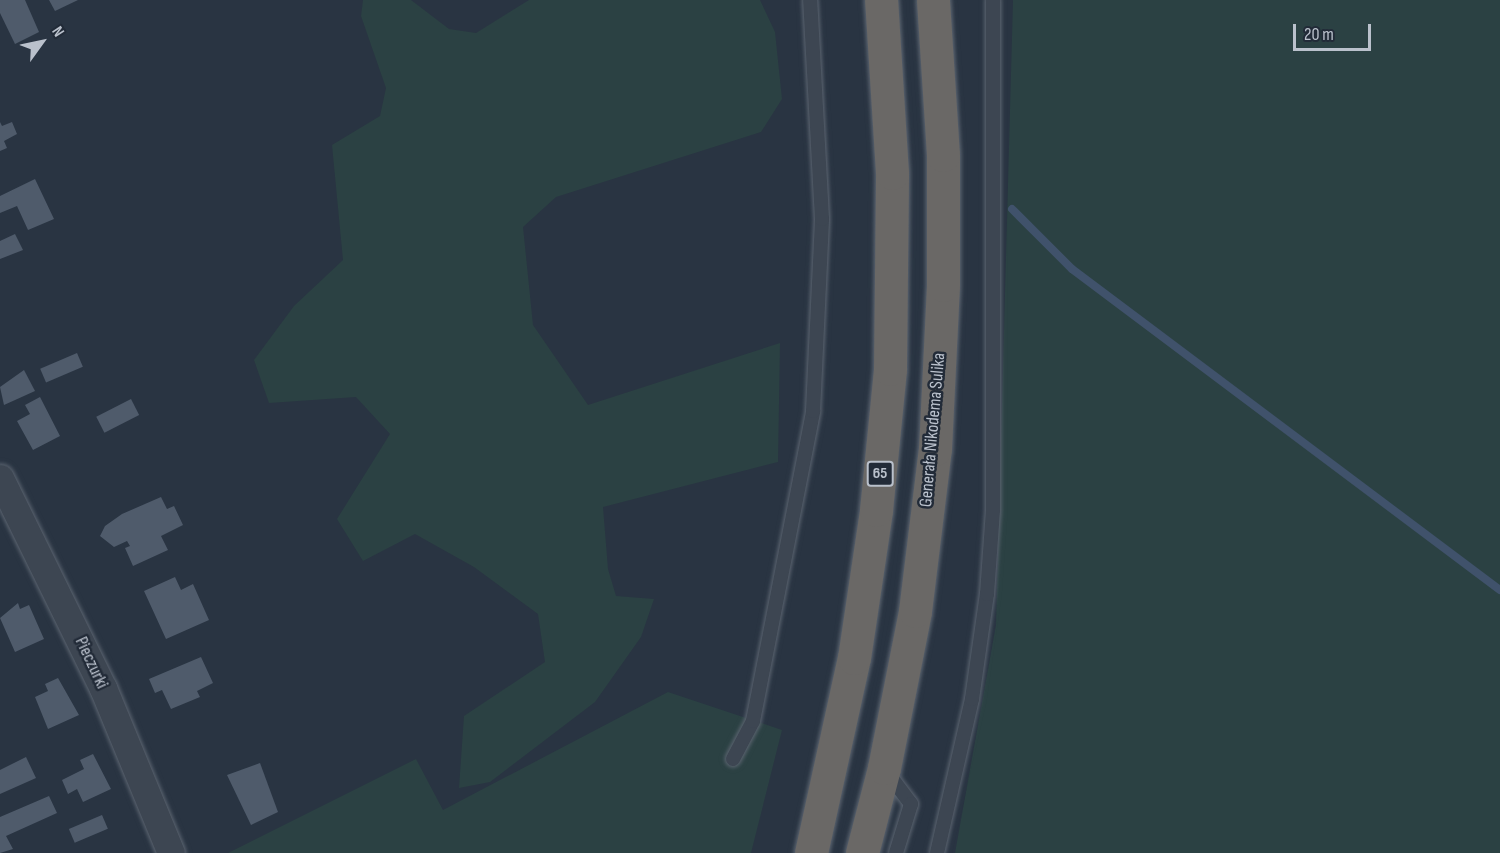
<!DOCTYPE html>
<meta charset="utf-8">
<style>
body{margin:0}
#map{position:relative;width:1500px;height:853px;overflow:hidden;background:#293442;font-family:"Sofia Sans Condensed",sans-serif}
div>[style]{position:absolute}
.green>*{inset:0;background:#2b4143}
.stream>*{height:8px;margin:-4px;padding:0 4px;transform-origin:4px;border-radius:4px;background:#40526b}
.building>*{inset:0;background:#4f5b6b;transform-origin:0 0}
.roads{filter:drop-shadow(0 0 2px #5b6470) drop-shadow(0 0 2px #5b6470)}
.service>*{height:14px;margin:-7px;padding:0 7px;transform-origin:7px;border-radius:7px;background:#3d4652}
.minor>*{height:27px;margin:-13.5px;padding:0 13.5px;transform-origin:13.5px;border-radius:13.5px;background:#3d4652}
.trunk>*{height:33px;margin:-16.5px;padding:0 16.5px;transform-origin:16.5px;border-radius:16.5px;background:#6a6866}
span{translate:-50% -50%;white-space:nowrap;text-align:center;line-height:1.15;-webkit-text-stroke:5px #222b38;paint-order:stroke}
.shield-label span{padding:2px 4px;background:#222b38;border:2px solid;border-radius:4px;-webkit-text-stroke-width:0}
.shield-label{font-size:16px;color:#bac1cc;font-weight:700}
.street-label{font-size:18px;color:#bac1cc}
.north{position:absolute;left:12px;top:12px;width:60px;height:60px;-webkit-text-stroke:4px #222b38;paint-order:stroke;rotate:57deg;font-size:16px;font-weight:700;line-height:24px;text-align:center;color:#bac1cc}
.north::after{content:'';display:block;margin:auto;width:21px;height:27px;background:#bac1cc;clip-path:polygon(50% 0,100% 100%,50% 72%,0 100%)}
.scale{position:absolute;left:1293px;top:24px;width:78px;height:27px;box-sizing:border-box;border:3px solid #bac1cc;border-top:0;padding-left:8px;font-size:18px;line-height:21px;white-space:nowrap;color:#bac1cc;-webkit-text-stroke:4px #222b38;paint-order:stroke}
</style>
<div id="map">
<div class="green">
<div style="clip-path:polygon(363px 0,411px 0,449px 29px,476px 33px,529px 0,760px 0,775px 32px,782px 99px,761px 132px,556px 197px,523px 227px,533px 325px,588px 405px,780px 343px,778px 462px,603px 507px,608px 569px,616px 596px,654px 599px,641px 637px,595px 702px,490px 782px,459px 788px,464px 716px,545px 662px,538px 614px,474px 567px,415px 534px,363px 561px,337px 519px,390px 434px,356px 397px,269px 403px,254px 360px,294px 306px,343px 260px,332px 145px,380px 116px,386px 88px,361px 16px)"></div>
<div style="clip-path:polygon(1013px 0,1500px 0,1500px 853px,955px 853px,996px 625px)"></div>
<div style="clip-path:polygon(668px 692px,782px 730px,751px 853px,228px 853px,416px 759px,443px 810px)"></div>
</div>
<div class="stream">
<div style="left:1012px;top:209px;width:85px;rotate:45deg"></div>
<div style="left:1072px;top:269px;width:535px;rotate:36.87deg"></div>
</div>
<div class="building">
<div style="clip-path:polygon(0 0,25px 0,39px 32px,15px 44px,0 13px)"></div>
<div style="clip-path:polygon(49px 0,78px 0,55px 11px)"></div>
<div style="clip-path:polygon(0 122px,2px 126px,12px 122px,17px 134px,4px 141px,7px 148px,0 151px)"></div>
<div style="clip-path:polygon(35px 179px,54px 219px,28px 230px,17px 206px,0 213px,0 196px)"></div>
<div style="clip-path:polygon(15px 234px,23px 250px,0 259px,0 241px)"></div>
<div style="left:77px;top:353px;width:15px;height:40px;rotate:67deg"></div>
<div style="clip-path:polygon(24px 370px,35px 391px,4px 405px,0 387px)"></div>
<div style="clip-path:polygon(40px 397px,60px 436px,33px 450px,17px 421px,30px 414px,25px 405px)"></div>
<div style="left:131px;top:399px;width:18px;height:39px;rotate:63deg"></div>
<div style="clip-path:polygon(161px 497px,167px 509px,174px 506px,183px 525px,161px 536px,168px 550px,133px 566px,125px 548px,130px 546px,127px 541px,114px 547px,100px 536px,105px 526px,122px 514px)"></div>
<div style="clip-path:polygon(175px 577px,181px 590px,193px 584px,209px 620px,166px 639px,144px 591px)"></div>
<div style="clip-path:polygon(18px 603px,20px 609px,29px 605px,44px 639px,15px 652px,0 618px)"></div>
<div style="clip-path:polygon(201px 657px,213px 683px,197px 691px,200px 697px,171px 709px,162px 690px,155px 693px,149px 679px)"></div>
<div style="clip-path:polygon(58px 678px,79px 715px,48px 729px,35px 697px,48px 691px,45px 684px)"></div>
<div style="clip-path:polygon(93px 754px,111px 789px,83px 802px,77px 789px,68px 794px,62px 780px,84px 769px,80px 760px)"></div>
<div style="clip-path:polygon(26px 757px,36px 778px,0 794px,0 770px)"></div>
<div style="clip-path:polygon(260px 763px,278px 812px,251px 825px,227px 775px)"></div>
<div style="clip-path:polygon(49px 796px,57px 813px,6px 836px,13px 849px,0 853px,0 817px)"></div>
<div style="left:102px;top:815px;width:15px;height:36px;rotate:67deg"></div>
</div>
<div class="roads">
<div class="service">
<div style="left:733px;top:759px;width:43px;rotate:-62.2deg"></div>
<div style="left:753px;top:721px;width:316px;rotate:-79deg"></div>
<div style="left:813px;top:411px;width:192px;rotate:-87.3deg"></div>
<div style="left:822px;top:219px;width:219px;rotate:-93.1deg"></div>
<div style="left:887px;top:772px;width:40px;rotate:53deg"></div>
<div style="left:911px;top:804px;width:51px;rotate:107deg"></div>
<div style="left:937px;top:853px;width:158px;rotate:-77.2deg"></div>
<div style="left:972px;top:699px;width:106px;rotate:-81.9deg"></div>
<div style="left:987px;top:594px;width:84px;rotate:-85.9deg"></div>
<div style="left:993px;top:510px;width:510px;rotate:-90deg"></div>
</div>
<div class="minor">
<div style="left:0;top:478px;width:234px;rotate:63.9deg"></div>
<div style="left:103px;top:688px;width:178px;rotate:67.6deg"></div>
</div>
<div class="trunk">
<div style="left:811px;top:853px;width:200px;rotate:-77.6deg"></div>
<div style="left:854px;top:658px;width:150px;rotate:-81.5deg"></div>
<div style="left:876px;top:510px;width:142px;rotate:-84.3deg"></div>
<div style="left:890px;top:369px;width:196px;rotate:-89.4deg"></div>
<div style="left:892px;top:173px;width:173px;rotate:-93.6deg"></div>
<div style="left:862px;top:853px;width:88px;rotate:-75.5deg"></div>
<div style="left:884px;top:768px;width:160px;rotate:-78.8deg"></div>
<div style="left:915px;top:611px;width:163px;rotate:-83deg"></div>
<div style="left:935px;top:449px;width:164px;rotate:-87.2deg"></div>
<div style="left:943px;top:285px;width:130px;rotate:-90deg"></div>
<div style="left:943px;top:155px;width:155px;rotate:-93.7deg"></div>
</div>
</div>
<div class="shield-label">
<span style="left:880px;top:474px">65</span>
</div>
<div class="street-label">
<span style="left:933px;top:430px;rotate:-85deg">Generała Nikodema Sulika</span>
<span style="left:91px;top:663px;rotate:65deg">Pieczurki</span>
</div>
<div class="north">N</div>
<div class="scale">20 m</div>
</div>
